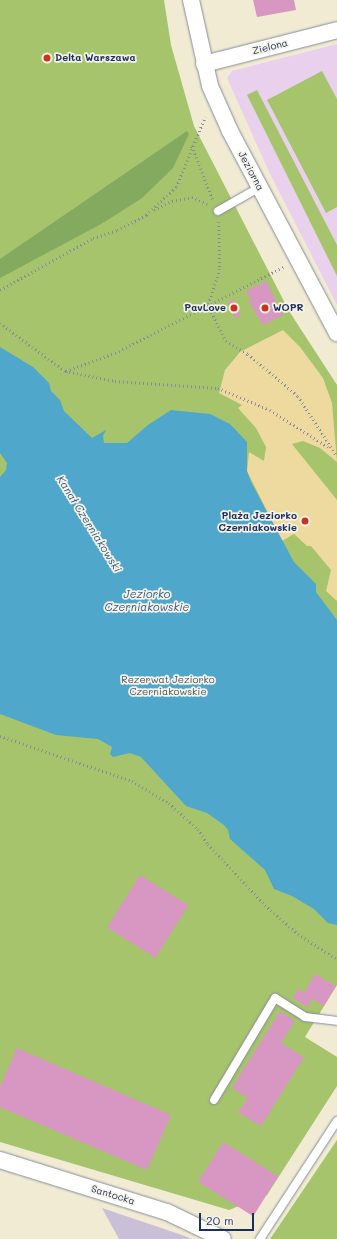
<!DOCTYPE html>
<meta charset="utf-8">
<style>
body{margin:0}
#map{position:relative;width:337px;height:1239px;overflow:hidden;background:#f1ebd4;font-family:Mali,sans-serif}
div>[style]{position:absolute}
.built>*{inset:0;background:#e9d1ed}
.industrial>*{inset:0;background:#c9bfd7}
.green>*{inset:0;background:#a6c46c}
.forest>*{inset:0;background:#84aa60}
.sand>*{inset:0;background:#eeda9e}
.water>*{inset:0;background:#4fa7cc}
.building>*{inset:0;background:#d896c2;transform-origin:0 0}
.path>*{height:2.5px;margin-top:-1.25px;transform-origin:0;background:repeating-linear-gradient(90deg,#868d99 0 1px,transparent 0 4px)}
.roads{filter:drop-shadow(0 0 1px #868d99) drop-shadow(0 0 1px #868d99)}
.lane>*{height:8px;margin:-4px;padding:0 4px;transform-origin:4px;border-radius:4px;background:#fff}
.street>*{height:16px;margin:-8px;padding:0 8px;transform-origin:8px;border-radius:8px;background:#fff}
.dots>*{width:11px;height:11px;translate:-50% -50%;box-sizing:border-box;border:2px solid #f7f3e8;border-radius:50%}
span{translate:-50% -50%;white-space:nowrap;text-align:center;line-height:1.15;-webkit-text-stroke:3.5px #f7f3e8;paint-order:stroke}
.street-label{font-size:10px;color:#1b2f5e}
.poi-label{font-size:10px;color:#1b2f5e;font-weight:700}
.left{translate:0 -50%;text-align:left}
.right{translate:-100% -50%;text-align:right}
.park-label{font-size:10px;color:#3e5462}
.water-label{font-size:11px;color:#2d5984;font-style:italic}
.scale{position:absolute;left:199px;top:1213px;width:55px;height:18px;box-sizing:border-box;border:2px solid #1b2f5e;border-top:0;padding-left:5px;font-size:12px;line-height:14px;white-space:nowrap;color:#1b2f5e;-webkit-text-stroke:3px #f7f3e8;paint-order:stroke}
</style>
<div id="map">
<div class="built">
<div style="clip-path:polygon(337px 44px,337px 305px,269px 172px,227px 78px,232px 71px)"></div>
</div>
<div class="industrial">
<div style="clip-path:polygon(102px 1208px,185px 1236px,191px 1239px,119px 1239px)"></div>
</div>
<div class="green">
<div style="clip-path:polygon(0 0,164px 0,171px 45px,194px 126px,289px 311px,337px 385px,337px 985px,305px 1037px,337px 1057px,337px 1086px,267px 1195px,229px 1210px,0 1142px)"></div>
<div style="clip-path:polygon(322px 71px,337px 99px,337px 207px,326px 213px,267px 100px)"></div>
<div style="clip-path:polygon(257px 90px,337px 245px,337px 276px,247px 95px)"></div>
<div style="clip-path:polygon(337px 1140px,337px 1239px,270px 1239px)"></div>
</div>
<div class="forest">
<div style="clip-path:polygon(187px 131px,189px 134px,173px 168px,142px 198px,103px 223px,0 278px,0 259px)"></div>
</div>
<div class="sand">
<div style="clip-path:polygon(283px 330px,300px 347px,323px 378px,332px 403px,337px 462px,320px 448px,303px 441px,292px 444px,337px 500px,337px 601px,326px 591px,331px 570px,311px 546px,307px 546px,294px 534px,282px 541px,247px 471px,249px 452px,264px 461px,266px 447px,256px 428px,238px 408px,242px 405px,219px 393px,225px 370px,240px 352px)"></div>
</div>
<div class="water">
<div style="clip-path:polygon(0 347px,33px 367px,49px 383px,51px 391px,60px 400px,64px 411px,92px 438px,106px 430px,103px 436px,104px 443px,127px 443px,148px 425px,171px 410px,210px 414px,230px 424px,247px 442px,247px 471px,251px 482px,294px 562px,316px 584px,316px 592px,337px 620px,337px 925px,328px 923px,314px 909px,292px 896px,274px 889px,265px 870px,230px 839px,228px 830px,224px 825px,207px 813px,186px 806px,141px 757px,130px 753px,113px 757px,110px 754px,112px 747px,98px 739px,56px 735px,0 714px,0 477px,6px 470px,7px 463px,0 453px)"></div>
</div>
<div class="building">
<div style="clip-path:polygon(253px 0,294px 0,296px 10px,257px 17px)"></div>
<div style="clip-path:polygon(266px 281px,283px 315px,263px 325px,248px 300px,251px 299px,246px 291px)"></div>
<div style="clip-path:polygon(233px 299px,241px 315px,235px 318px,228px 302px)"></div>
<div style="left:140px;top:875px;width:57px;height:62px;rotate:32deg"></div>
<div style="clip-path:polygon(315px 974px,336px 986px,324px 1006px,312px 999px,308px 1007px,293px 998px,298px 989px,304px 993px)"></div>
<div style="clip-path:polygon(280px 1011px,295px 1021px,281px 1043px,304px 1057px,261px 1126px,238px 1112px,248px 1098px,232px 1088px)"></div>
<div style="clip-path:polygon(17px 1048px,171px 1115px,147px 1170px,0 1107px,0 1087px)"></div>
<div style="left:223px;top:1142px;width:65px;height:47px;rotate:32deg"></div>
</div>
<div class="path">
<div style="left:192px;top:146px;width:58px;rotate:68.7deg"></div>
<div style="left:154px;top:210px;width:20px;rotate:-27deg"></div>
<div style="left:172px;top:201px;width:20px;rotate:-11deg"></div>
<div style="left:192px;top:197px;width:17px;rotate:25deg"></div>
<div style="left:219px;top:222px;width:47px;rotate:88.8deg"></div>
<div style="left:220px;top:269px;width:38px;rotate:108deg"></div>
<div style="left:208px;top:305px;width:40px;rotate:63.4deg"></div>
<div style="left:226px;top:341px;width:26px;rotate:31deg"></div>
<div style="left:248px;top:354px;width:65px;rotate:40deg"></div>
<div style="left:298px;top:396px;width:72px;rotate:57deg"></div>
<div style="left:0;top:290px;width:107px;rotate:-29.2deg"></div>
<div style="left:93px;top:238px;width:25px;rotate:-18deg"></div>
<div style="left:117px;top:230px;width:33px;rotate:-27deg"></div>
<div style="left:146px;top:215px;width:41px;rotate:-43deg"></div>
<div style="left:176px;top:187px;width:76px;rotate:-67.5deg"></div>
<div style="left:0;top:323px;width:81px;rotate:36.4deg"></div>
<div style="left:65px;top:371px;width:51px;rotate:11.3deg"></div>
<div style="left:115px;top:381px;width:103px;rotate:3.9deg"></div>
<div style="left:218px;top:388px;width:56px;rotate:22.9deg"></div>
<div style="left:270px;top:410px;width:69px;rotate:32.5deg"></div>
<div style="left:66px;top:371px;width:52px;rotate:-20.2deg"></div>
<div style="left:115px;top:353px;width:189px;rotate:-27.1deg"></div>
<div style="left:0;top:736px;width:139px;rotate:18.8deg"></div>
<div style="left:132px;top:781px;width:43px;rotate:30.7deg"></div>
<div style="left:169px;top:803px;width:39px;rotate:42deg"></div>
<div style="left:198px;top:829px;width:18px;rotate:56deg"></div>
<div style="left:208px;top:844px;width:83px;rotate:46.9deg"></div>
<div style="left:265px;top:905px;width:44px;rotate:41.3deg"></div>
<div style="left:298px;top:934px;width:46px;rotate:32.7deg"></div>
</div>
<div class="roads">
<div class="lane">
<div style="left:218px;top:211px;width:48px;rotate:-29.7deg"></div>
<div style="left:214px;top:1100px;width:119px;rotate:-59.1deg"></div>
<div style="left:275px;top:998px;width:36px;rotate:32deg"></div>
<div style="left:305px;top:1017px;width:32px;rotate:7deg"></div>
<div style="left:260px;top:1239px;width:141px;rotate:-56.9deg"></div>
</div>
<div class="street">
<div style="left:191px;top:0;width:88px;rotate:77.5deg"></div>
<div style="left:210px;top:86px;width:49px;rotate:66deg"></div>
<div style="left:230px;top:131px;width:229px;rotate:62.1deg"></div>
<div style="left:204px;top:64px;width:137px;rotate:-14.3deg"></div>
<div style="left:0;top:1160px;width:175px;rotate:17.3deg"></div>
<div style="left:167px;top:1212px;width:62px;rotate:25.7deg"></div>
</div>
</div>
<div class="dots">
<div style="left:47px;top:58px;background:#c8321e"></div>
<div style="left:234px;top:308px;background:#c8321e"></div>
<div style="left:265px;top:308px;background:#c8321e"></div>
<div style="left:305px;top:521px;background:#c8321e"></div>
</div>
<div class="street-label">
<span style="left:270px;top:47px;rotate:-14deg">Zielona</span>
<span style="left:251px;top:171px;rotate:62deg">Jeziorna</span>
<span style="left:113px;top:1195px;rotate:17deg">Santocka</span>
</div>
<div class="poi-label">
<span class="left" style="left:55px;top:58px">Delta Warszawa</span>
<span class="right" style="left:226px;top:308px">PavLove</span>
<span class="left" style="left:273px;top:308px">WOPR</span>
<span class="right" style="left:297px;top:521px">Plaża Jeziorko<br>Czerniakowskie</span>
</div>
<div class="park-label">
<span style="left:168px;top:685px">Rezerwat Jeziorko<br>Czerniakowskie</span>
</div>
<div class="water-label">
<span style="left:89px;top:524px;rotate:58deg">Kanał Czerniakowski</span>
<span style="left:147px;top:601px">Jeziorko<br>Czerniakowskie</span>
</div>
<div class="scale">20 m</div>
</div>
